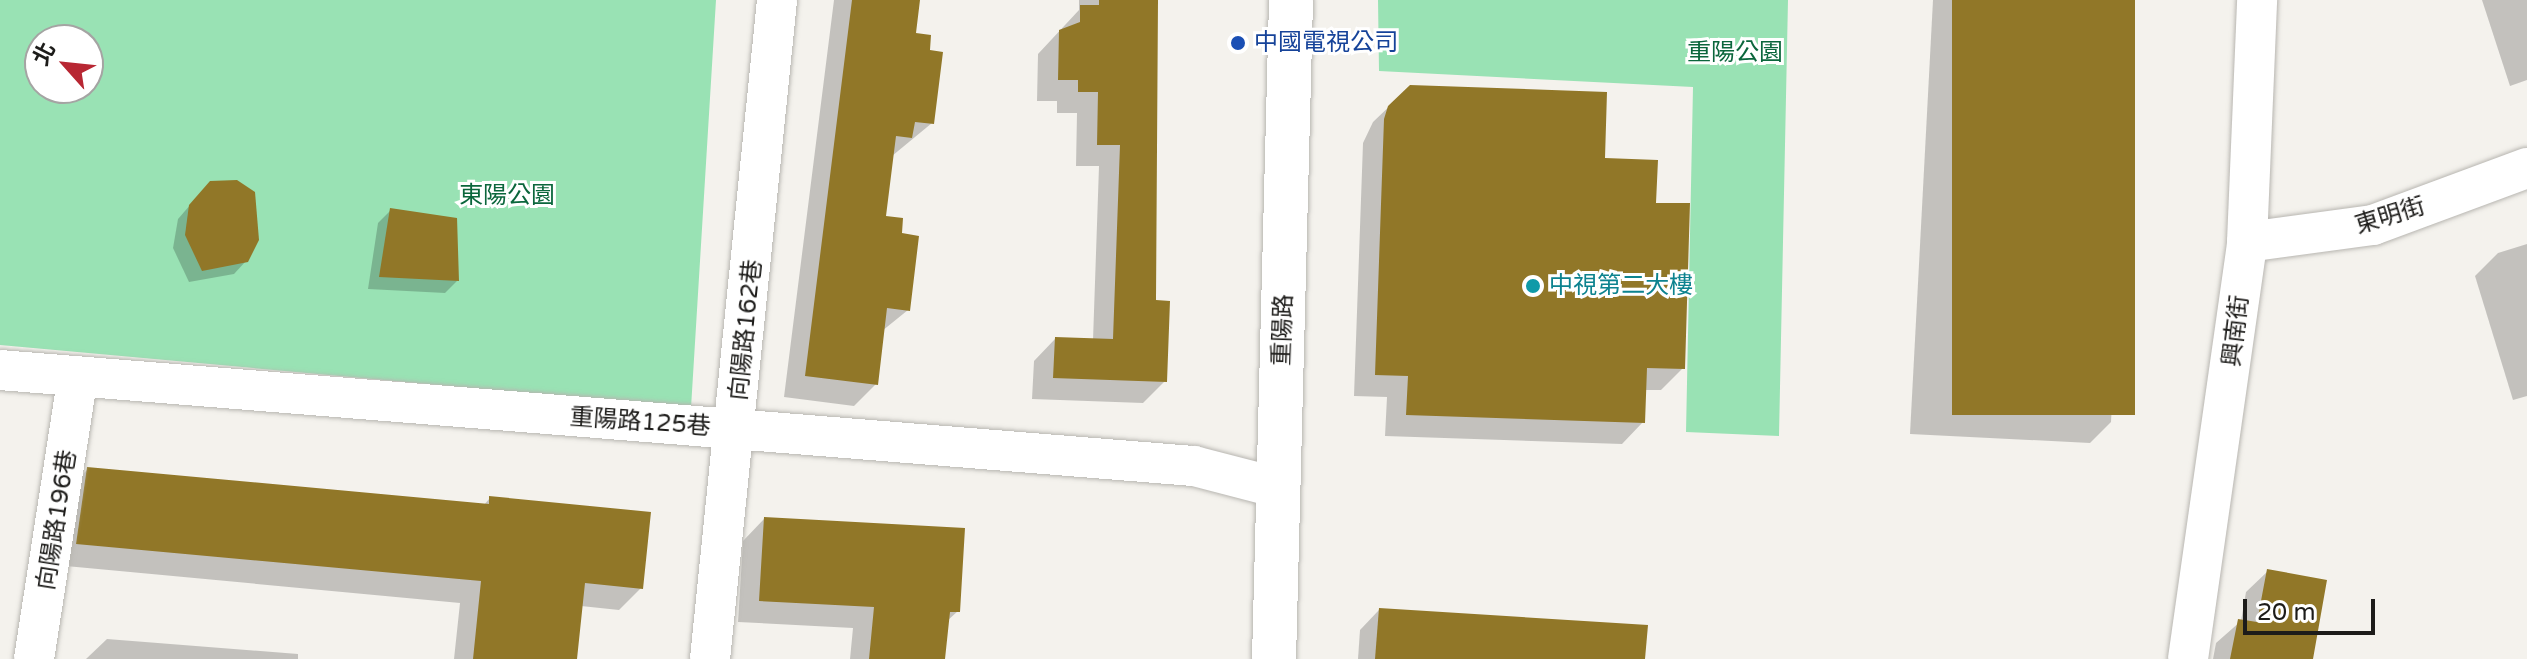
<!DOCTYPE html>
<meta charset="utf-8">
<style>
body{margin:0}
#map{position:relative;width:2527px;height:659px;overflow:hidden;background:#f4f2ed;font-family:"Varela Round","Noto Sans TC",sans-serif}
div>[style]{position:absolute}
.green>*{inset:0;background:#99e2b4}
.shadow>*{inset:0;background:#0003}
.building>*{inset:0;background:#917728;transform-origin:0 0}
.roads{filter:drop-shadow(0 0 2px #b8b6b1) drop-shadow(0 0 2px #b8b6b1)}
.minor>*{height:40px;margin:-20px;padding:0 20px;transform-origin:20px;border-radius:20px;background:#fff}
.tertiary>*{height:44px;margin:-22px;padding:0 22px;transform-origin:22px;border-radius:22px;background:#fff}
.dots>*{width:22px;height:22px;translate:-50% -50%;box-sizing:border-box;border:4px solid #fff;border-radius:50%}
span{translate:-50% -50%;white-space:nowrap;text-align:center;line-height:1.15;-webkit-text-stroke:6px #fff;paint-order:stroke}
.transit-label{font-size:24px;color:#164399}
.left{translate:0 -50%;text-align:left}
.park-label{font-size:24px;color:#0b663c}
.street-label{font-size:24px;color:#1d1c1a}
.culture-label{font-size:24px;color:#0d838f}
.north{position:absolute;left:24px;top:24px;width:80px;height:80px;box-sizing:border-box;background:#fff;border:2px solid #a5a4a3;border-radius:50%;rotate:297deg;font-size:22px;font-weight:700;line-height:32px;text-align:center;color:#1d1c1a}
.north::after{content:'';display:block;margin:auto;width:28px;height:36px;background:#b82733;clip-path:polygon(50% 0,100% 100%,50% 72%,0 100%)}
.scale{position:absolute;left:2243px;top:599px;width:132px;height:36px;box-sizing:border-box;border:4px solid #1d1c1a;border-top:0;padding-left:10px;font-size:24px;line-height:28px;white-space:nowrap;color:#1d1c1a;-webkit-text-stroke:6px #fff;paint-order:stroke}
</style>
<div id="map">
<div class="green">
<div style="clip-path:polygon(evenodd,0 0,716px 0,691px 408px,0 345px,0 0,40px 40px,88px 40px,88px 88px,40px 88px,40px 40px)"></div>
<div style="clip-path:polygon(1378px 0,1788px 0,1779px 436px,1686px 432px,1693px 87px,1379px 71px)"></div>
</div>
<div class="shadow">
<div style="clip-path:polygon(834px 0,918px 0,913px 35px,932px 123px,892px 156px,884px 218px,900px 234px,908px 310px,882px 331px,876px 384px,854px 406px,784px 397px)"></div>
<div style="clip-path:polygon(1079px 0,1156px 0,1154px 302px,1165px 381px,1143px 403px,1032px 399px,1034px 361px,1055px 339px,1093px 340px,1099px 166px,1076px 166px,1077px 113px,1057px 113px,1057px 101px,1037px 101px,1038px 54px,1079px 10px)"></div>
<div style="clip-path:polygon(1933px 0,2133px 0,2111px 422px,2090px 443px,1910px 434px)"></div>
<div style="clip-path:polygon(2482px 0,2527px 0,2527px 80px,2510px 86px)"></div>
<div style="clip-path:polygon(1396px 100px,1603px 160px,1654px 204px,1683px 368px,1661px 390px,1644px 390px,1643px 422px,1622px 444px,1385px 436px,1387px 397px,1354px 396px,1363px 143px,1373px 122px)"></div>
<div style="clip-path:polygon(198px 196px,246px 261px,234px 274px,189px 282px,173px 248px,178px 219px)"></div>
<div style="clip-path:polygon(391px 210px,457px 281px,445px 293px,368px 289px,378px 223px)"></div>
<div style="clip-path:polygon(2527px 244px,2527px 396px,2513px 400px,2475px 276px,2498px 253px)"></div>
<div style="clip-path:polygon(88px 469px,483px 506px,490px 498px,641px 588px,619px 610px,581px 606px,575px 659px,454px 659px,460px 603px,55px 565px,66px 491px)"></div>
<div style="clip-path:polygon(764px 519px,958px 611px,947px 621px,943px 659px,850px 659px,853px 628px,738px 622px,743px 541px)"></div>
<div style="clip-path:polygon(2268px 571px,2311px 659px,2213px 659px,2216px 643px,2241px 621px,2246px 592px)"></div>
<div style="clip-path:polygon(1379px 610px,1643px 659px,1358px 659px,1360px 630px)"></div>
<div style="clip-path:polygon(107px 639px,298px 654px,298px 659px,86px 659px)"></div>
</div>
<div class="building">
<div style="clip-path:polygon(852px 0,920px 0,916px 33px,931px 35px,930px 50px,943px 52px,934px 124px,915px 122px,912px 138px,896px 136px,886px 216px,903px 218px,902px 233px,919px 236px,910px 311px,887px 308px,878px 385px,805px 376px)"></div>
<div style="clip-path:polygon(1099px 0,1158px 0,1156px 300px,1170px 301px,1167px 382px,1053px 378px,1055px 337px,1113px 339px,1120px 145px,1097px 145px,1098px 92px,1078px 92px,1078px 80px,1058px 80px,1059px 30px,1080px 22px,1080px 5px,1099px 5px)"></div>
<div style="left:1952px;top:0;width:183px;height:415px"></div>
<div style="clip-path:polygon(1410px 85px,1607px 92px,1605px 158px,1658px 160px,1656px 203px,1690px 203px,1685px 369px,1647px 368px,1645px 423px,1406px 415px,1408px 376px,1375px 375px,1384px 119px,1388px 106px)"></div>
<div style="clip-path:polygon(237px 180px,255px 192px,259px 240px,248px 262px,202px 271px,185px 235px,189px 205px,210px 181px)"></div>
<div style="clip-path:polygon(390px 208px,457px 218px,459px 281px,379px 277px)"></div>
<div style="clip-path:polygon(87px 467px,489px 504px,489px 496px,651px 512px,643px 589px,585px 583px,577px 659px,473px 659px,481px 581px,76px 544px)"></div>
<div style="clip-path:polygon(764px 517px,965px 528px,960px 612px,950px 612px,945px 659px,869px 659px,874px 607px,759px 601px)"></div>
<div style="clip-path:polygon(2267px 569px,2327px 580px,2313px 659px,2230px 659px,2238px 619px,2257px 622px)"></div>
<div style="clip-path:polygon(1379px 608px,1648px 625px,1645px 659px,1375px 659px)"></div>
</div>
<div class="roads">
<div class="minor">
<div style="left:2247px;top:242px;width:127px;rotate:-7.7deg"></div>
<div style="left:2373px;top:225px;width:164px;rotate:-20.3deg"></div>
<div style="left:0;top:370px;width:1198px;rotate:4.6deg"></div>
<div style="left:1194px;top:466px;width:88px;rotate:14.5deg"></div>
<div style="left:34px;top:659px;width:282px;rotate:-81.2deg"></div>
<div style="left:710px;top:659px;width:662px;rotate:-84.19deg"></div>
<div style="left:2188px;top:659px;width:421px;rotate:-81.9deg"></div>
<div style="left:2247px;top:242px;width:242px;rotate:-87.6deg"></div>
</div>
<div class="tertiary">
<div style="left:1274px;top:659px;width:659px;rotate:-88.52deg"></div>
</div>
</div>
<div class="dots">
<div style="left:1238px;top:43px;background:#1a4fb4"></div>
<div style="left:1533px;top:286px;background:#0f9aa8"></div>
</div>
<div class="transit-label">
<span class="left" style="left:1254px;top:43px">中國電視公司</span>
</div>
<div class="park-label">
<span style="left:1735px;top:53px">重陽公園</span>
<span style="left:507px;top:196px">東陽公園</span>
</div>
<div class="street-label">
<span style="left:2390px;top:216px;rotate:-17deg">東明街</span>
<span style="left:746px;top:330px;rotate:-84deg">向陽路162巷</span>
<span style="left:1283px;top:330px;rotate:-88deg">重陽路</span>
<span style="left:2236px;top:331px;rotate:-83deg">興南街</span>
<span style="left:640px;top:422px;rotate:4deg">重陽路125巷</span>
<span style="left:57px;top:520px;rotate:-81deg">向陽路196巷</span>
</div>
<div class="culture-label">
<span class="left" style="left:1549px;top:286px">中視第二大樓</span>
</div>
<div class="north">北</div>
<div class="scale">20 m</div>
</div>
